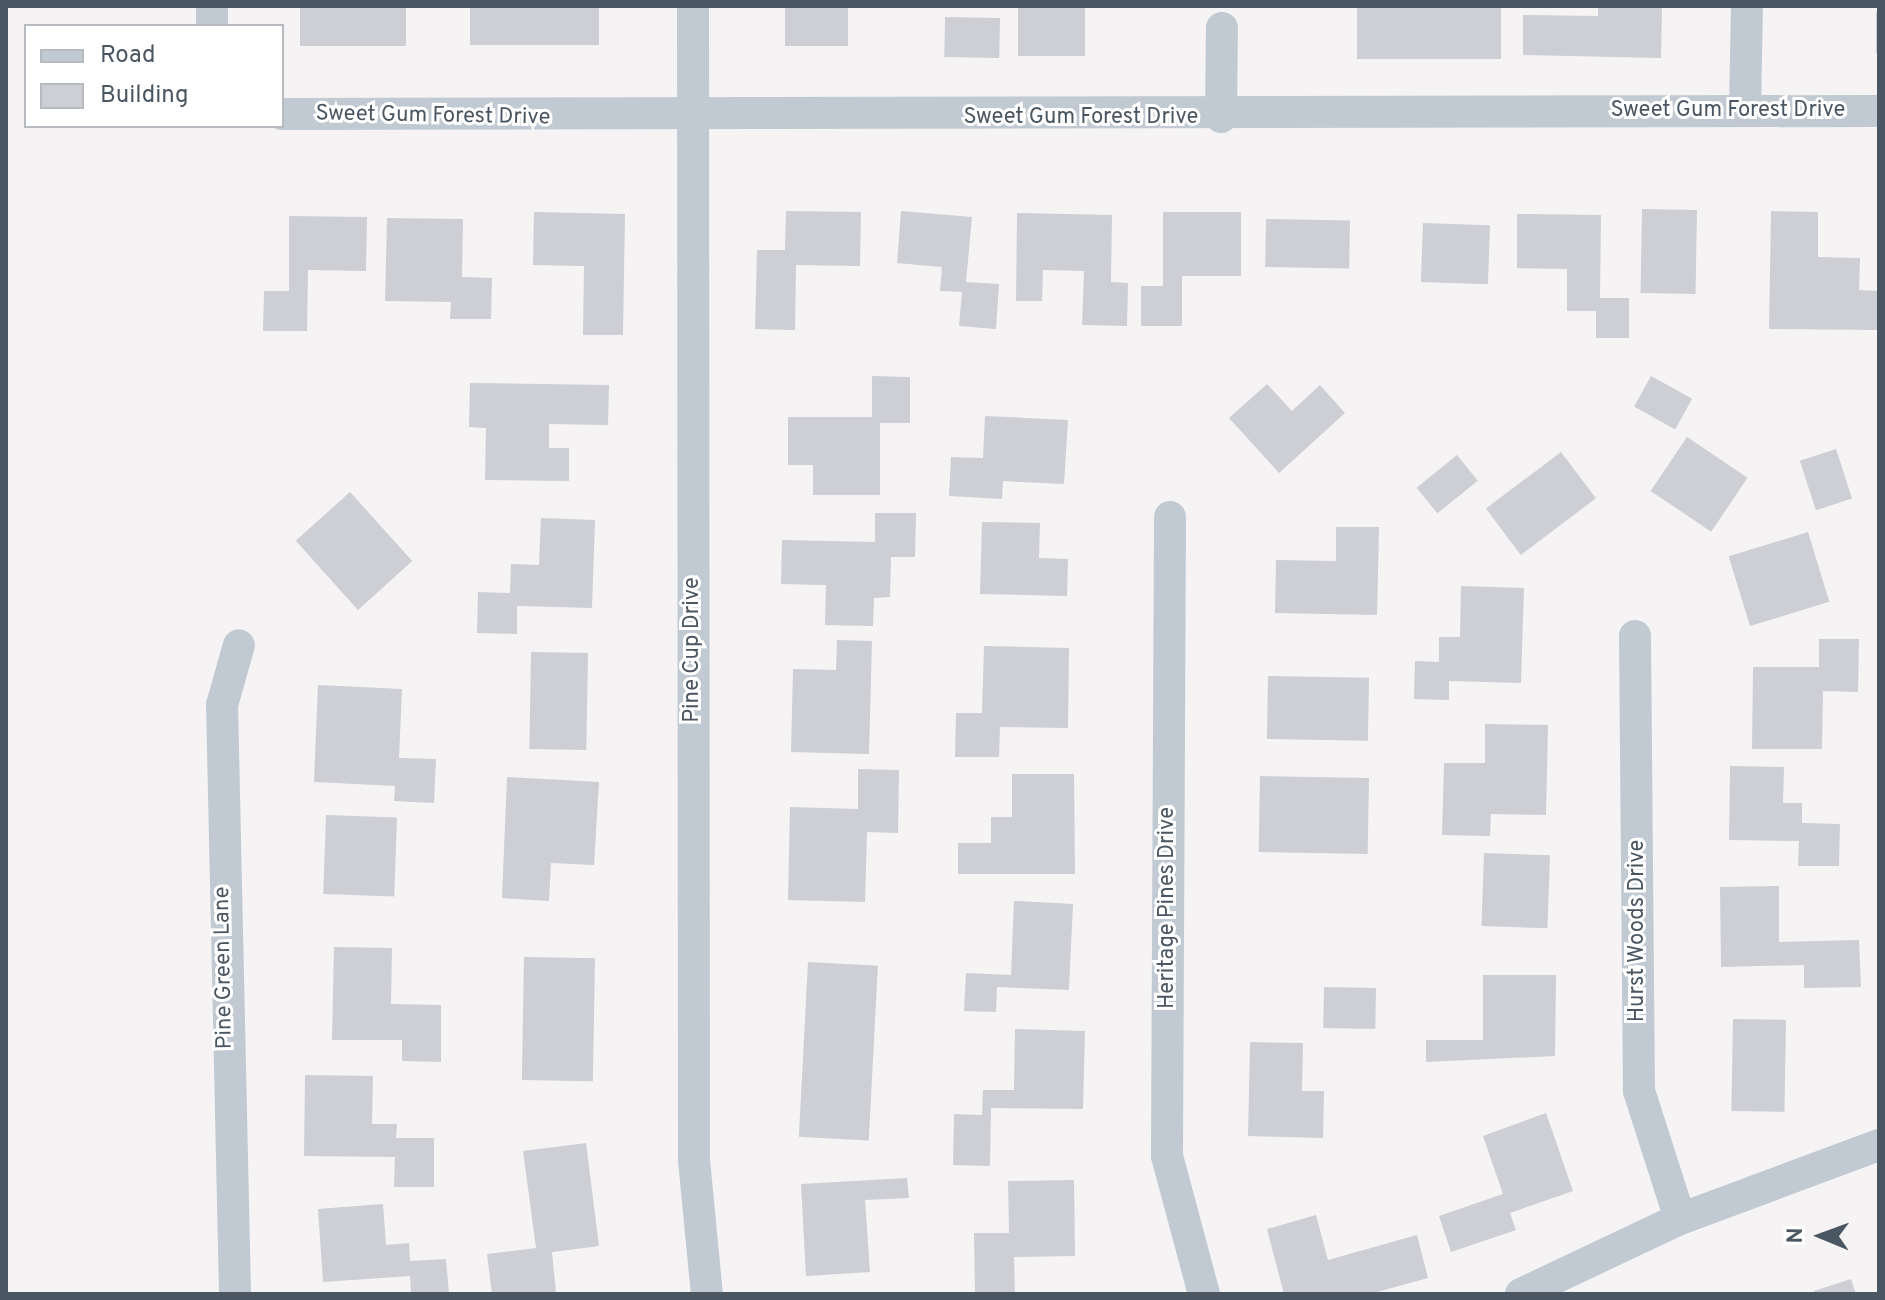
<!DOCTYPE html>
<style>
body{margin:0}
#map{position:relative;width:1885px;height:1300px;overflow:hidden;background:#f5f3f3;font-family:Overpass,sans-serif}
div>[style]{position:absolute}
.building>*{inset:0;background:#cdcfd5;transform-origin:0 0}
.street>*{height:32px;margin:-16px;padding:0 16px;transform-origin:16px;border-radius:16px;background:#c1cad2}
span{translate:-50% -50%;white-space:nowrap;text-align:center;line-height:1.15;-webkit-text-stroke:6px #fff;paint-order:stroke}
.street-label{font-size:22px;color:#4a5661}
.frame{position:absolute;inset:0;border:8px solid #4a5661;pointer-events:none}
.legend{position:absolute;left:24px;top:24px;width:260px;height:104px;box-sizing:border-box;background:#fff;border:2px solid #b7bbc0;margin:0;padding:10px 14px;list-style:none;font-size:24px;color:#4a5661}
.legend li{display:flex;align-items:center;gap:16px;height:40px}
.legend b{width:40px;border:2px solid #b7bbc0}
.north{position:absolute;left:1781px;top:1196px;width:80px;height:80px;-webkit-text-stroke:6px #fff;paint-order:stroke;rotate:271deg;font-size:22px;font-weight:700;line-height:32px;text-align:center;color:#4a5661}
.north::after{content:'';display:block;margin:auto;width:28px;height:36px;background:#4a5661;clip-path:polygon(50% 0,100% 100%,50% 72%,0 100%)}
</style>
<div id="map">
<div class="building">
<div style="left:300px;top:6px;width:106px;height:40px"></div>
<div style="left:599px;top:6px;width:39px;height:129px;rotate:90deg"></div>
<div style="left:785px;top:6px;width:63px;height:40px"></div>
<div style="left:1018px;top:6px;width:67px;height:50px"></div>
<div style="left:1357px;top:6px;width:144px;height:53px"></div>
<div style="clip-path:polygon(1598px 6px,1662px 6px,1661px 58px,1523px 55px,1523px 15px,1598px 16px)"></div>
<div style="left:1876px;top:12px;width:3px;height:41px"></div>
<div style="left:945px;top:17px;width:55px;height:40px;rotate:1deg"></div>
<div style="left:1642px;top:209px;width:55px;height:84px;rotate:1deg"></div>
<div style="clip-path:polygon(786px 211px,861px 212px,860px 266px,796px 265px,795px 330px,755px 329px,757px 250px,785px 250px)"></div>
<div style="clip-path:polygon(901px 211px,972px 217px,966px 282px,999px 284px,996px 329px,959px 326px,962px 292px,940px 291px,942px 267px,897px 263px)"></div>
<div style="clip-path:polygon(1771px 211px,1818px 212px,1818px 257px,1860px 258px,1859px 290px,1879px 291px,1879px 330px,1769px 329px)"></div>
<div style="clip-path:polygon(534px 212px,625px 214px,623px 335px,583px 335px,584px 266px,533px 265px)"></div>
<div style="clip-path:polygon(1163px 212px,1241px 212px,1241px 276px,1182px 276px,1182px 326px,1141px 326px,1141px 286px,1163px 286px)"></div>
<div style="clip-path:polygon(1017px 213px,1112px 215px,1111px 282px,1128px 283px,1127px 326px,1082px 325px,1084px 271px,1043px 270px,1042px 301px,1016px 301px)"></div>
<div style="clip-path:polygon(1517px 214px,1601px 215px,1600px 298px,1629px 298px,1629px 338px,1596px 338px,1596px 311px,1567px 311px,1567px 269px,1517px 268px)"></div>
<div style="clip-path:polygon(289px 216px,367px 217px,366px 271px,308px 270px,307px 331px,263px 331px,264px 291px,289px 291px)"></div>
<div style="clip-path:polygon(387px 218px,463px 219px,462px 277px,492px 278px,491px 319px,450px 319px,451px 302px,385px 301px)"></div>
<div style="left:1266px;top:219px;width:84px;height:48px;rotate:1deg"></div>
<div style="left:1423px;top:223px;width:67px;height:59px;rotate:2deg"></div>
<div style="clip-path:polygon(872px 376px,910px 377px,910px 423px,880px 423px,880px 495px,813px 495px,813px 465px,788px 465px,788px 417px,872px 417px)"></div>
<div style="left:1651px;top:376px;width:47px;height:35px;rotate:29deg"></div>
<div style="clip-path:polygon(470px 383px,609px 385px,608px 425px,549px 424px,549px 448px,569px 448px,569px 481px,485px 480px,486px 428px,469px 427px)"></div>
<div style="clip-path:polygon(1267px 384px,1292px 411px,1320px 385px,1345px 413px,1279px 473px,1229px 418px)"></div>
<div style="clip-path:polygon(985px 416px,1068px 420px,1064px 484px,1003px 481px,1002px 499px,949px 496px,951px 457px,983px 458px)"></div>
<div style="left:1687px;top:437px;width:73px;height:65px;rotate:34deg"></div>
<div style="left:1836px;top:449px;width:52px;height:38px;rotate:72deg"></div>
<div style="left:1561px;top:452px;width:58px;height:94px;rotate:53deg"></div>
<div style="left:1457px;top:455px;width:33px;height:52px;rotate:51deg"></div>
<div style="left:350px;top:492px;width:93px;height:73px;rotate:48deg"></div>
<div style="clip-path:polygon(875px 513px,916px 513px,915px 557px,891px 557px,890px 597px,874px 598px,873px 626px,825px 625px,826px 585px,781px 584px,782px 540px,875px 542px)"></div>
<div style="clip-path:polygon(541px 518px,595px 520px,592px 608px,517px 606px,517px 634px,477px 633px,478px 592px,510px 593px,511px 564px,539px 565px)"></div>
<div style="clip-path:polygon(982px 522px,1040px 523px,1039px 558px,1068px 559px,1067px 596px,980px 594px)"></div>
<div style="clip-path:polygon(1336px 527px,1379px 527px,1377px 615px,1275px 613px,1276px 560px,1336px 561px)"></div>
<div style="left:1808px;top:532px;width:73px;height:83px;rotate:73deg"></div>
<div style="clip-path:polygon(1461px 586px,1524px 588px,1521px 683px,1449px 681px,1449px 700px,1414px 699px,1415px 661px,1439px 662px,1439px 637px,1460px 637px)"></div>
<div style="clip-path:polygon(1819px 639px,1859px 639px,1858px 692px,1823px 691px,1822px 749px,1752px 749px,1753px 667px,1819px 667px)"></div>
<div style="clip-path:polygon(837px 640px,872px 641px,869px 754px,791px 752px,793px 669px,836px 670px)"></div>
<div style="clip-path:polygon(984px 646px,1069px 648px,1068px 728px,1000px 727px,999px 757px,955px 757px,956px 713px,982px 713px)"></div>
<div style="left:531px;top:652px;width:57px;height:97px;rotate:1deg"></div>
<div style="left:1268px;top:676px;width:101px;height:63px;rotate:1deg"></div>
<div style="clip-path:polygon(318px 685px,402px 689px,399px 758px,436px 759px,434px 803px,394px 801px,395px 786px,314px 782px)"></div>
<div style="clip-path:polygon(1485px 724px,1548px 725px,1546px 815px,1491px 814px,1490px 836px,1442px 835px,1444px 763px,1485px 763px)"></div>
<div style="clip-path:polygon(1730px 766px,1784px 767px,1783px 803px,1802px 803px,1802px 823px,1840px 824px,1839px 866px,1798px 866px,1799px 841px,1729px 840px)"></div>
<div style="clip-path:polygon(858px 769px,899px 770px,898px 833px,867px 832px,865px 902px,788px 900px,790px 807px,858px 809px)"></div>
<div style="clip-path:polygon(1012px 774px,1074px 774px,1075px 874px,958px 874px,958px 843px,991px 843px,991px 817px,1012px 817px)"></div>
<div style="left:1260px;top:776px;width:109px;height:76px;rotate:1deg"></div>
<div style="clip-path:polygon(507px 777px,599px 782px,594px 865px,551px 863px,549px 901px,502px 898px)"></div>
<div style="left:326px;top:815px;width:71px;height:79px;rotate:2deg"></div>
<div style="left:1484px;top:853px;width:66px;height:73px;rotate:2deg"></div>
<div style="clip-path:polygon(1779px 886px,1779px 942px,1859px 940px,1861px 987px,1804px 988px,1804px 965px,1721px 967px,1720px 887px)"></div>
<div style="clip-path:polygon(1014px 901px,1073px 904px,1069px 990px,997px 987px,996px 1012px,964px 1011px,966px 973px,1011px 975px)"></div>
<div style="clip-path:polygon(334px 947px,392px 948px,391px 1004px,441px 1005px,441px 1062px,402px 1061px,402px 1040px,332px 1040px)"></div>
<div style="left:524px;top:957px;width:71px;height:123px;rotate:1deg"></div>
<div style="left:808px;top:962px;width:70px;height:175px;rotate:3deg"></div>
<div style="clip-path:polygon(1483px 975px,1556px 975px,1555px 1056px,1426px 1062px,1426px 1040px,1483px 1040px)"></div>
<div style="left:1324px;top:987px;width:52px;height:41px;rotate:1deg"></div>
<div style="left:1733px;top:1019px;width:53px;height:92px;rotate:1deg"></div>
<div style="clip-path:polygon(1015px 1029px,1085px 1031px,1083px 1109px,991px 1108px,990px 1166px,953px 1165px,954px 1114px,982px 1115px,983px 1090px,1014px 1090px)"></div>
<div style="clip-path:polygon(1250px 1042px,1303px 1043px,1302px 1091px,1324px 1091px,1323px 1138px,1248px 1136px)"></div>
<div style="clip-path:polygon(305px 1075px,373px 1076px,372px 1124px,397px 1124px,396px 1138px,434px 1138px,434px 1187px,394px 1187px,395px 1157px,304px 1156px)"></div>
<div style="clip-path:polygon(1546px 1113px,1573px 1191px,1510px 1213px,1516px 1230px,1451px 1252px,1439px 1216px,1503px 1194px,1483px 1136px)"></div>
<div style="clip-path:polygon(586px 1143px,599px 1246px,552px 1252px,556px 1293px,492px 1294px,487px 1254px,536px 1248px,523px 1151px)"></div>
<div style="clip-path:polygon(907px 1178px,909px 1198px,865px 1200px,870px 1272px,806px 1276px,801px 1184px)"></div>
<div style="clip-path:polygon(1074px 1180px,1075px 1256px,1014px 1257px,1015px 1294px,975px 1294px,974px 1233px,1009px 1233px,1008px 1181px)"></div>
<div style="clip-path:polygon(383px 1204px,386px 1245px,409px 1243px,410px 1261px,446px 1259px,449px 1294px,411px 1294px,410px 1276px,323px 1282px,318px 1209px)"></div>
<div style="clip-path:polygon(1316px 1215px,1328px 1260px,1417px 1235px,1428px 1278px,1370px 1294px,1284px 1294px,1267px 1229px)"></div>
<div style="clip-path:polygon(1851px 1279px,1856px 1294px,1815px 1294px,1814px 1291px)"></div>
</div>
<div class="street">
<div style="left:693px;top:6px;width:1154px;rotate:89.95deg"></div>
<div style="left:694px;top:1160px;width:135px;rotate:84.5deg"></div>
<div style="left:212px;top:26px;width:20px;rotate:-90deg"></div>
<div style="left:1745px;top:109px;width:103px;rotate:-88.9deg"></div>
<div style="left:282px;top:114px;width:1597px;rotate:-0.11deg"></div>
<div style="left:1221px;top:117px;width:89px;rotate:-89.4deg"></div>
<div style="left:1170px;top:517px;width:639px;rotate:90.27deg"></div>
<div style="left:1167px;top:1156px;width:143px;rotate:75deg"></div>
<div style="left:1635px;top:636px;width:455px;rotate:89.5deg"></div>
<div style="left:1639px;top:1091px;width:134px;rotate:72.2deg"></div>
<div style="left:235px;top:1294px;width:589px;rotate:-91.26deg"></div>
<div style="left:222px;top:705px;width:62px;rotate:-74.2deg"></div>
<div style="left:1521px;top:1294px;width:176px;rotate:-25.3deg"></div>
<div style="left:1680px;top:1219px;width:212px;rotate:-20.4deg"></div>
</div>
<div class="street-label">
<span style="left:1728px;top:111px">Sweet Gum Forest Drive</span>
<span style="left:433px;top:116px;rotate:1deg">Sweet Gum Forest Drive</span>
<span style="left:1081px;top:118px">Sweet Gum Forest Drive</span>
<span style="left:693px;top:650px;rotate:-90deg">Pine Cup Drive</span>
<span style="left:1168px;top:908px;rotate:-90deg">Heritage Pines Drive</span>
<span style="left:1638px;top:931px;rotate:-90deg">Hurst Woods Drive</span>
<span style="left:224px;top:968px;rotate:-91deg">Pine Green Lane</span>
</div>
<div class="frame"></div>
<ul class="legend">
<li><b style="height:10px;background:#c1cad2"></b>Road</li>
<li><b style="height:22px;background:#cdcfd5"></b>Building</li>
</ul>
<div class="north">N</div>
</div>
